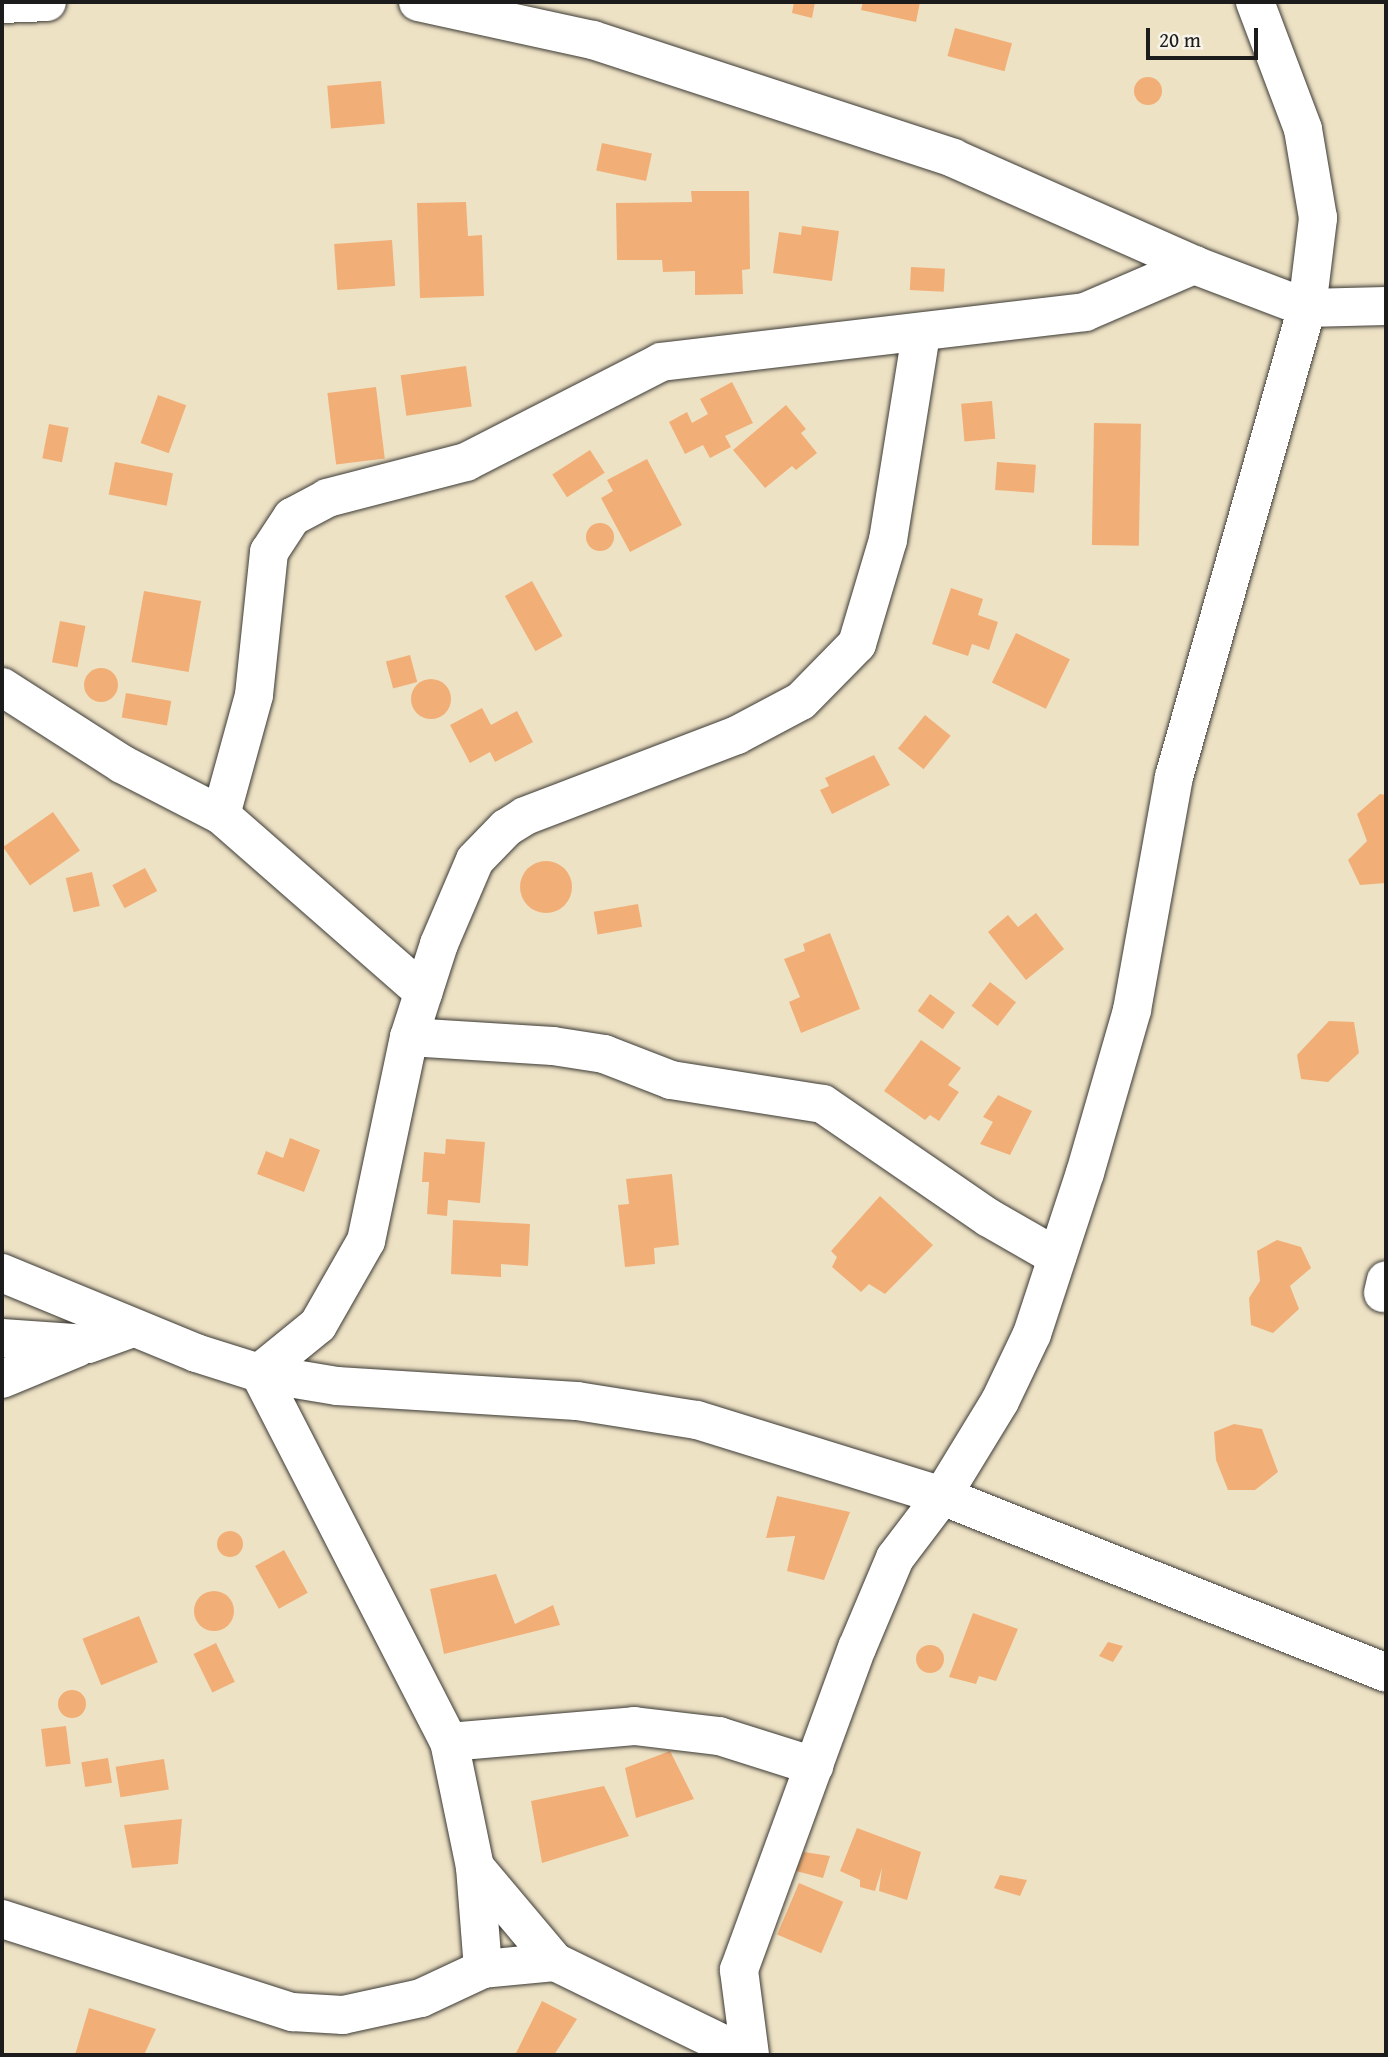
<!DOCTYPE html>
<style>
body{margin:0}
#map{position:relative;width:1388px;height:2057px;overflow:hidden;background:#eee2c5;font-family:"Gentium Book Plus",serif}
div>[style]{position:absolute}
.building>*{inset:0;background:#f1af77;transform-origin:0 0}
.round{border-radius:50%}
.roads{filter:drop-shadow(0 0 2px #3c3a35) drop-shadow(0 0 2px #3c3a35)}
.minor>*{height:38px;margin:-19px;padding:0 19px;transform-origin:19px;border-radius:19px;background:#fff}
span{translate:-50% -50%;white-space:nowrap;text-align:center;line-height:1.15;-webkit-text-stroke:5px #f7f3e8;paint-order:stroke}
.frame{position:absolute;inset:0;border:4px solid #1c1c1c;pointer-events:none}
.scale{position:absolute;left:1146px;top:28px;width:112px;height:32px;box-sizing:border-box;border:4px solid #1c1c1c;border-top:0;padding-left:9px;font-size:21px;line-height:24px;white-space:nowrap;color:#1c1c1c;-webkit-text-stroke:5px #f7f3e8;paint-order:stroke}
</style>
<div id="map">
<div class="building">
<div style="clip-path:polygon(794px 2px,815px 2px,812px 18px,792px 13px)"></div>
<div style="clip-path:polygon(863px 2px,920px 2px,916px 22px,861px 10px)"></div>
<div style="left:955px;top:28px;width:59px;height:29px;rotate:15deg"></div>
<div class="round" style="left:1134px;top:77px;width:28px;height:28px"></div>
<div style="left:381px;top:81px;width:43px;height:54px;rotate:85deg"></div>
<div style="left:602px;top:143px;width:51px;height:28px;rotate:12deg"></div>
<div style="clip-path:polygon(691px 191px,749px 191px,750px 269px,742px 270px,743px 294px,695px 295px,695px 271px,663px 272px,662px 260px,617px 260px,616px 203px,692px 202px)"></div>
<div style="clip-path:polygon(466px 202px,468px 236px,482px 235px,484px 296px,420px 298px,417px 203px)"></div>
<div style="clip-path:polygon(802px 226px,839px 231px,832px 281px,773px 273px,779px 232px,801px 235px)"></div>
<div style="left:392px;top:240px;width:46px;height:58px;rotate:86deg"></div>
<div style="left:911px;top:267px;width:34px;height:23px;rotate:3deg"></div>
<div style="left:466px;top:366px;width:41px;height:66px;rotate:82deg"></div>
<div style="clip-path:polygon(732px 382px,753px 423px,725px 436px,731px 447px,710px 458px,703px 445px,685px 454px,669px 422px,687px 412px,692px 423px,708px 414px,700px 399px)"></div>
<div style="left:376px;top:387px;width:72px;height:49px;rotate:83deg"></div>
<div style="left:158px;top:395px;width:30px;height:51px;rotate:20deg"></div>
<div style="left:992px;top:401px;width:38px;height:31px;rotate:85deg"></div>
<div style="clip-path:polygon(786px 405px,806px 429px,801px 433px,817px 453px,796px 470px,792px 466px,765px 488px,733px 450px)"></div>
<div style="left:1094px;top:423px;width:47px;height:122px;rotate:1deg"></div>
<div style="left:49px;top:424px;width:20px;height:35px;rotate:11deg"></div>
<div style="left:590px;top:450px;width:27px;height:45px;rotate:57deg"></div>
<div style="clip-path:polygon(647px 459px,682px 525px,630px 552px,601px 498px,613px 491px,607px 480px)"></div>
<div style="left:115px;top:462px;width:59px;height:33px;rotate:11deg"></div>
<div style="left:997px;top:462px;width:39px;height:28px;rotate:4deg"></div>
<div class="round" style="left:586px;top:523px;width:28px;height:28px"></div>
<div style="left:532px;top:581px;width:63px;height:31px;rotate:61deg"></div>
<div style="clip-path:polygon(951px 588px,983px 599px,978px 615px,998px 622px,989px 650px,972px 644px,968px 656px,932px 644px)"></div>
<div style="left:144px;top:591px;width:58px;height:72px;rotate:10deg"></div>
<div style="left:60px;top:621px;width:26px;height:42px;rotate:11deg"></div>
<div style="left:1016px;top:633px;width:60px;height:55px;rotate:26deg"></div>
<div style="left:410px;top:655px;width:28px;height:25px;rotate:75deg"></div>
<div class="round" style="left:84px;top:668px;width:34px;height:34px"></div>
<div class="round" style="left:411px;top:679px;width:40px;height:40px"></div>
<div style="left:126px;top:693px;width:46px;height:25px;rotate:10deg"></div>
<div style="clip-path:polygon(482px 708px,491px 725px,517px 711px,533px 742px,495px 762px,490px 752px,470px 763px,450px 725px)"></div>
<div style="left:925px;top:715px;width:33px;height:43px;rotate:39deg"></div>
<div style="clip-path:polygon(874px 755px,890px 785px,832px 814px,820px 790px,829px 786px,825px 778px)"></div>
<div style="clip-path:polygon(1380px 794px,1386px 795px,1386px 883px,1360px 885px,1348px 860px,1367px 841px,1357px 814px)"></div>
<div style="left:53px;top:812px;width:47px;height:61px;rotate:55deg"></div>
<div class="round" style="left:520px;top:861px;width:52px;height:52px"></div>
<div style="left:145px;top:868px;width:26px;height:37px;rotate:62deg"></div>
<div style="left:92px;top:872px;width:35px;height:27px;rotate:77deg"></div>
<div style="left:638px;top:904px;width:23px;height:45px;rotate:80deg"></div>
<div style="clip-path:polygon(1036px 913px,1064px 949px,1026px 980px,988px 932px,1008px 915px,1018px 927px)"></div>
<div style="clip-path:polygon(830px 933px,860px 1009px,801px 1033px,789px 1002px,800px 997px,784px 959px,805px 951px,803px 944px)"></div>
<div style="left:990px;top:982px;width:33px;height:30px;rotate:38deg"></div>
<div style="left:930px;top:994px;width:31px;height:21px;rotate:36deg"></div>
<div style="clip-path:polygon(1329px 1021px,1354px 1022px,1359px 1053px,1328px 1082px,1301px 1079px,1297px 1055px)"></div>
<div style="clip-path:polygon(921px 1040px,961px 1068px,948px 1085px,959px 1092px,939px 1121px,930px 1115px,925px 1120px,884px 1091px)"></div>
<div style="clip-path:polygon(998px 1095px,1032px 1111px,1010px 1155px,980px 1144px,993px 1122px,983px 1117px)"></div>
<div style="clip-path:polygon(290px 1138px,320px 1150px,304px 1192px,257px 1174px,266px 1151px,283px 1158px)"></div>
<div style="clip-path:polygon(446px 1139px,485px 1142px,480px 1203px,448px 1200px,447px 1216px,427px 1214px,429px 1182px,422px 1182px,424px 1152px,445px 1154px)"></div>
<div style="clip-path:polygon(672px 1174px,679px 1245px,654px 1248px,655px 1264px,625px 1267px,618px 1205px,629px 1204px,626px 1179px)"></div>
<div style="clip-path:polygon(880px 1196px,933px 1245px,885px 1294px,869px 1284px,861px 1292px,832px 1267px,837px 1257px,831px 1251px)"></div>
<div style="clip-path:polygon(453px 1220px,530px 1224px,528px 1266px,501px 1264px,501px 1277px,451px 1274px)"></div>
<div style="clip-path:polygon(1277px 1240px,1301px 1247px,1311px 1268px,1290px 1286px,1299px 1309px,1273px 1333px,1251px 1325px,1249px 1298px,1260px 1281px,1257px 1251px)"></div>
<div style="clip-path:polygon(1234px 1424px,1262px 1429px,1278px 1472px,1255px 1490px,1228px 1490px,1216px 1460px,1214px 1432px)"></div>
<div style="clip-path:polygon(777px 1496px,850px 1512px,824px 1580px,787px 1571px,795px 1536px,766px 1538px)"></div>
<div class="round" style="left:217px;top:1531px;width:26px;height:26px"></div>
<div style="left:284px;top:1550px;width:49px;height:33px;rotate:61deg"></div>
<div style="clip-path:polygon(496px 1574px,515px 1624px,553px 1605px,560px 1625px,444px 1654px,430px 1589px)"></div>
<div class="round" style="left:194px;top:1591px;width:40px;height:40px"></div>
<div style="clip-path:polygon(973px 1613px,1018px 1629px,996px 1681px,979px 1676px,976px 1684px,949px 1677px)"></div>
<div style="left:139px;top:1616px;width:50px;height:61px;rotate:68deg"></div>
<div style="clip-path:polygon(1108px 1642px,1123px 1646px,1113px 1662px,1099px 1656px)"></div>
<div style="left:216px;top:1643px;width:43px;height:25px;rotate:64deg"></div>
<div class="round" style="left:916px;top:1645px;width:28px;height:28px"></div>
<div class="round" style="left:58px;top:1690px;width:28px;height:28px"></div>
<div style="left:66px;top:1726px;width:38px;height:25px;rotate:83deg"></div>
<div style="clip-path:polygon(670px 1751px,694px 1799px,636px 1818px,625px 1768px)"></div>
<div style="left:108px;top:1758px;width:25px;height:27px;rotate:81deg"></div>
<div style="left:164px;top:1759px;width:31px;height:49px;rotate:81deg"></div>
<div style="clip-path:polygon(604px 1786px,629px 1836px,542px 1863px,531px 1801px)"></div>
<div style="clip-path:polygon(182px 1819px,178px 1864px,132px 1868px,124px 1825px)"></div>
<div style="clip-path:polygon(857px 1828px,921px 1852px,907px 1900px,879px 1891px,882px 1868px,875px 1891px,860px 1887px,860px 1880px,840px 1871px)"></div>
<div style="clip-path:polygon(804px 1852px,830px 1856px,823px 1878px,796px 1871px)"></div>
<div style="clip-path:polygon(1000px 1875px,1027px 1880px,1020px 1896px,994px 1888px)"></div>
<div style="left:799px;top:1883px;width:48px;height:56px;rotate:23deg"></div>
<div style="clip-path:polygon(542px 2001px,577px 2019px,554px 2055px,515px 2055px)"></div>
<div style="clip-path:polygon(89px 2008px,156px 2029px,144px 2055px,75px 2055px)"></div>
</div>
<div class="roads">
<div class="minor">
<div style="left:418px;top:2px;width:179px;rotate:12.3deg"></div>
<div style="left:593px;top:40px;width:379px;rotate:18.1deg"></div>
<div style="left:953px;top:158px;width:264px;rotate:23.9deg"></div>
<div style="left:1194px;top:265px;width:121px;rotate:20.8deg"></div>
<div style="left:1307px;top:308px;width:79px;rotate:-1.5deg"></div>
<div style="left:2px;top:4px;width:45px;rotate:-2.5deg"></div>
<div style="left:2px;top:687px;width:143px;rotate:32.7deg"></div>
<div style="left:122px;top:764px;width:111px;rotate:27.3deg"></div>
<div style="left:221px;top:815px;width:269px;rotate:41.2deg"></div>
<div style="left:221px;top:815px;width:124px;rotate:-74.6deg"></div>
<div style="left:254px;top:695px;width:144px;rotate:-84deg"></div>
<div style="left:269px;top:552px;width:42px;rotate:-56.7deg"></div>
<div style="left:292px;top:517px;width:40px;rotate:-28deg"></div>
<div style="left:327px;top:498px;width:144px;rotate:-14.5deg"></div>
<div style="left:466px;top:462px;width:219px;rotate:-27.1deg"></div>
<div style="left:661px;top:362px;width:427px;rotate:-6.7deg"></div>
<div style="left:1085px;top:312px;width:119px;rotate:-23.3deg"></div>
<div style="left:409px;top:1037px;width:144px;rotate:3.6deg"></div>
<div style="left:553px;top:1046px;width:52px;rotate:8.9deg"></div>
<div style="left:604px;top:1054px;width:72px;rotate:21.2deg"></div>
<div style="left:671px;top:1080px;width:154px;rotate:9deg"></div>
<div style="left:823px;top:1104px;width:201px;rotate:34.5deg"></div>
<div style="left:989px;top:1218px;width:78px;rotate:29.8deg"></div>
<div style="left:2px;top:1273px;width:210px;rotate:22.4deg"></div>
<div style="left:196px;top:1353px;width:66px;rotate:17.6deg"></div>
<div style="left:259px;top:1373px;width:79px;rotate:9.5deg"></div>
<div style="left:337px;top:1386px;width:240px;rotate:3.6deg"></div>
<div style="left:577px;top:1401px;width:121px;rotate:9deg"></div>
<div style="left:697px;top:1420px;width:257px;rotate:17.2deg"></div>
<div style="left:942px;top:1496px;width:478px;rotate:21.7deg"></div>
<div style="left:1383px;top:1293px;width:13px;rotate:-77deg"></div>
<div style="left:2px;top:1338px;width:86px;rotate:4deg"></div>
<div style="left:88px;top:1344px;width:48px;rotate:-19.6deg"></div>
<div style="left:2px;top:1379px;width:81px;rotate:-22.5deg"></div>
<div style="left:449px;top:1742px;width:186px;rotate:-4.9deg"></div>
<div style="left:634px;top:1726px;width:86px;rotate:6.7deg"></div>
<div style="left:719px;top:1736px;width:100px;rotate:17.5deg"></div>
<div style="left:475px;top:1867px;width:124px;rotate:49.9deg"></div>
<div style="left:2px;top:1919px;width:305px;rotate:17.8deg"></div>
<div style="left:292px;top:2012px;width:51px;rotate:3.4deg"></div>
<div style="left:343px;top:2015px;width:80px;rotate:-12.3deg"></div>
<div style="left:421px;top:1998px;width:68px;rotate:-25.1deg"></div>
<div style="left:483px;top:1969px;width:72px;rotate:-5.6deg"></div>
<div style="left:555px;top:1962px;width:212px;rotate:26deg"></div>
<div style="left:483px;top:1969px;width:102px;rotate:-94.5deg"></div>
<div style="left:475px;top:1867px;width:128px;rotate:-101.7deg"></div>
<div style="left:449px;top:1742px;width:415px;rotate:-117.2deg"></div>
<div style="left:259px;top:1373px;width:76px;rotate:-39.1deg"></div>
<div style="left:318px;top:1325px;width:97px;rotate:-60.3deg"></div>
<div style="left:366px;top:1241px;width:208px;rotate:-78.1deg"></div>
<div style="left:409px;top:1037px;width:98px;rotate:-72.1deg"></div>
<div style="left:439px;top:944px;width:91px;rotate:-66.8deg"></div>
<div style="left:475px;top:860px;width:45px;rotate:-45.9deg"></div>
<div style="left:506px;top:828px;width:22px;rotate:-32deg"></div>
<div style="left:525px;top:816px;width:227px;rotate:-20.9deg"></div>
<div style="left:737px;top:735px;width:72px;rotate:-28deg"></div>
<div style="left:801px;top:701px;width:80px;rotate:-45.5deg"></div>
<div style="left:857px;top:644px;width:109px;rotate:-73.4deg"></div>
<div style="left:888px;top:540px;width:210px;rotate:-80.9deg"></div>
<div style="left:750px;top:2055px;width:86px;rotate:-97.4deg"></div>
<div style="left:739px;top:1970px;width:343px;rotate:-69.9deg"></div>
<div style="left:857px;top:1648px;width:98px;rotate:-67.1deg"></div>
<div style="left:895px;top:1558px;width:78px;rotate:-52.8deg"></div>
<div style="left:942px;top:1496px;width:111px;rotate:-58.6deg"></div>
<div style="left:1000px;top:1401px;width:74px;rotate:-64.5deg"></div>
<div style="left:1032px;top:1334px;width:169px;rotate:-71.8deg"></div>
<div style="left:1085px;top:1173px;width:170px;rotate:-73.9deg"></div>
<div style="left:1132px;top:1010px;width:237px;rotate:-79.8deg"></div>
<div style="left:1174px;top:777px;width:487px;rotate:-74.2deg"></div>
<div style="left:1307px;top:308px;width:91px;rotate:-83deg"></div>
<div style="left:1318px;top:218px;width:90px;rotate:-99.6deg"></div>
<div style="left:1303px;top:129px;width:136px;rotate:-110.7deg"></div>
</div>
</div>
<div class="frame"></div>
<div class="scale">20 m</div>
</div>
